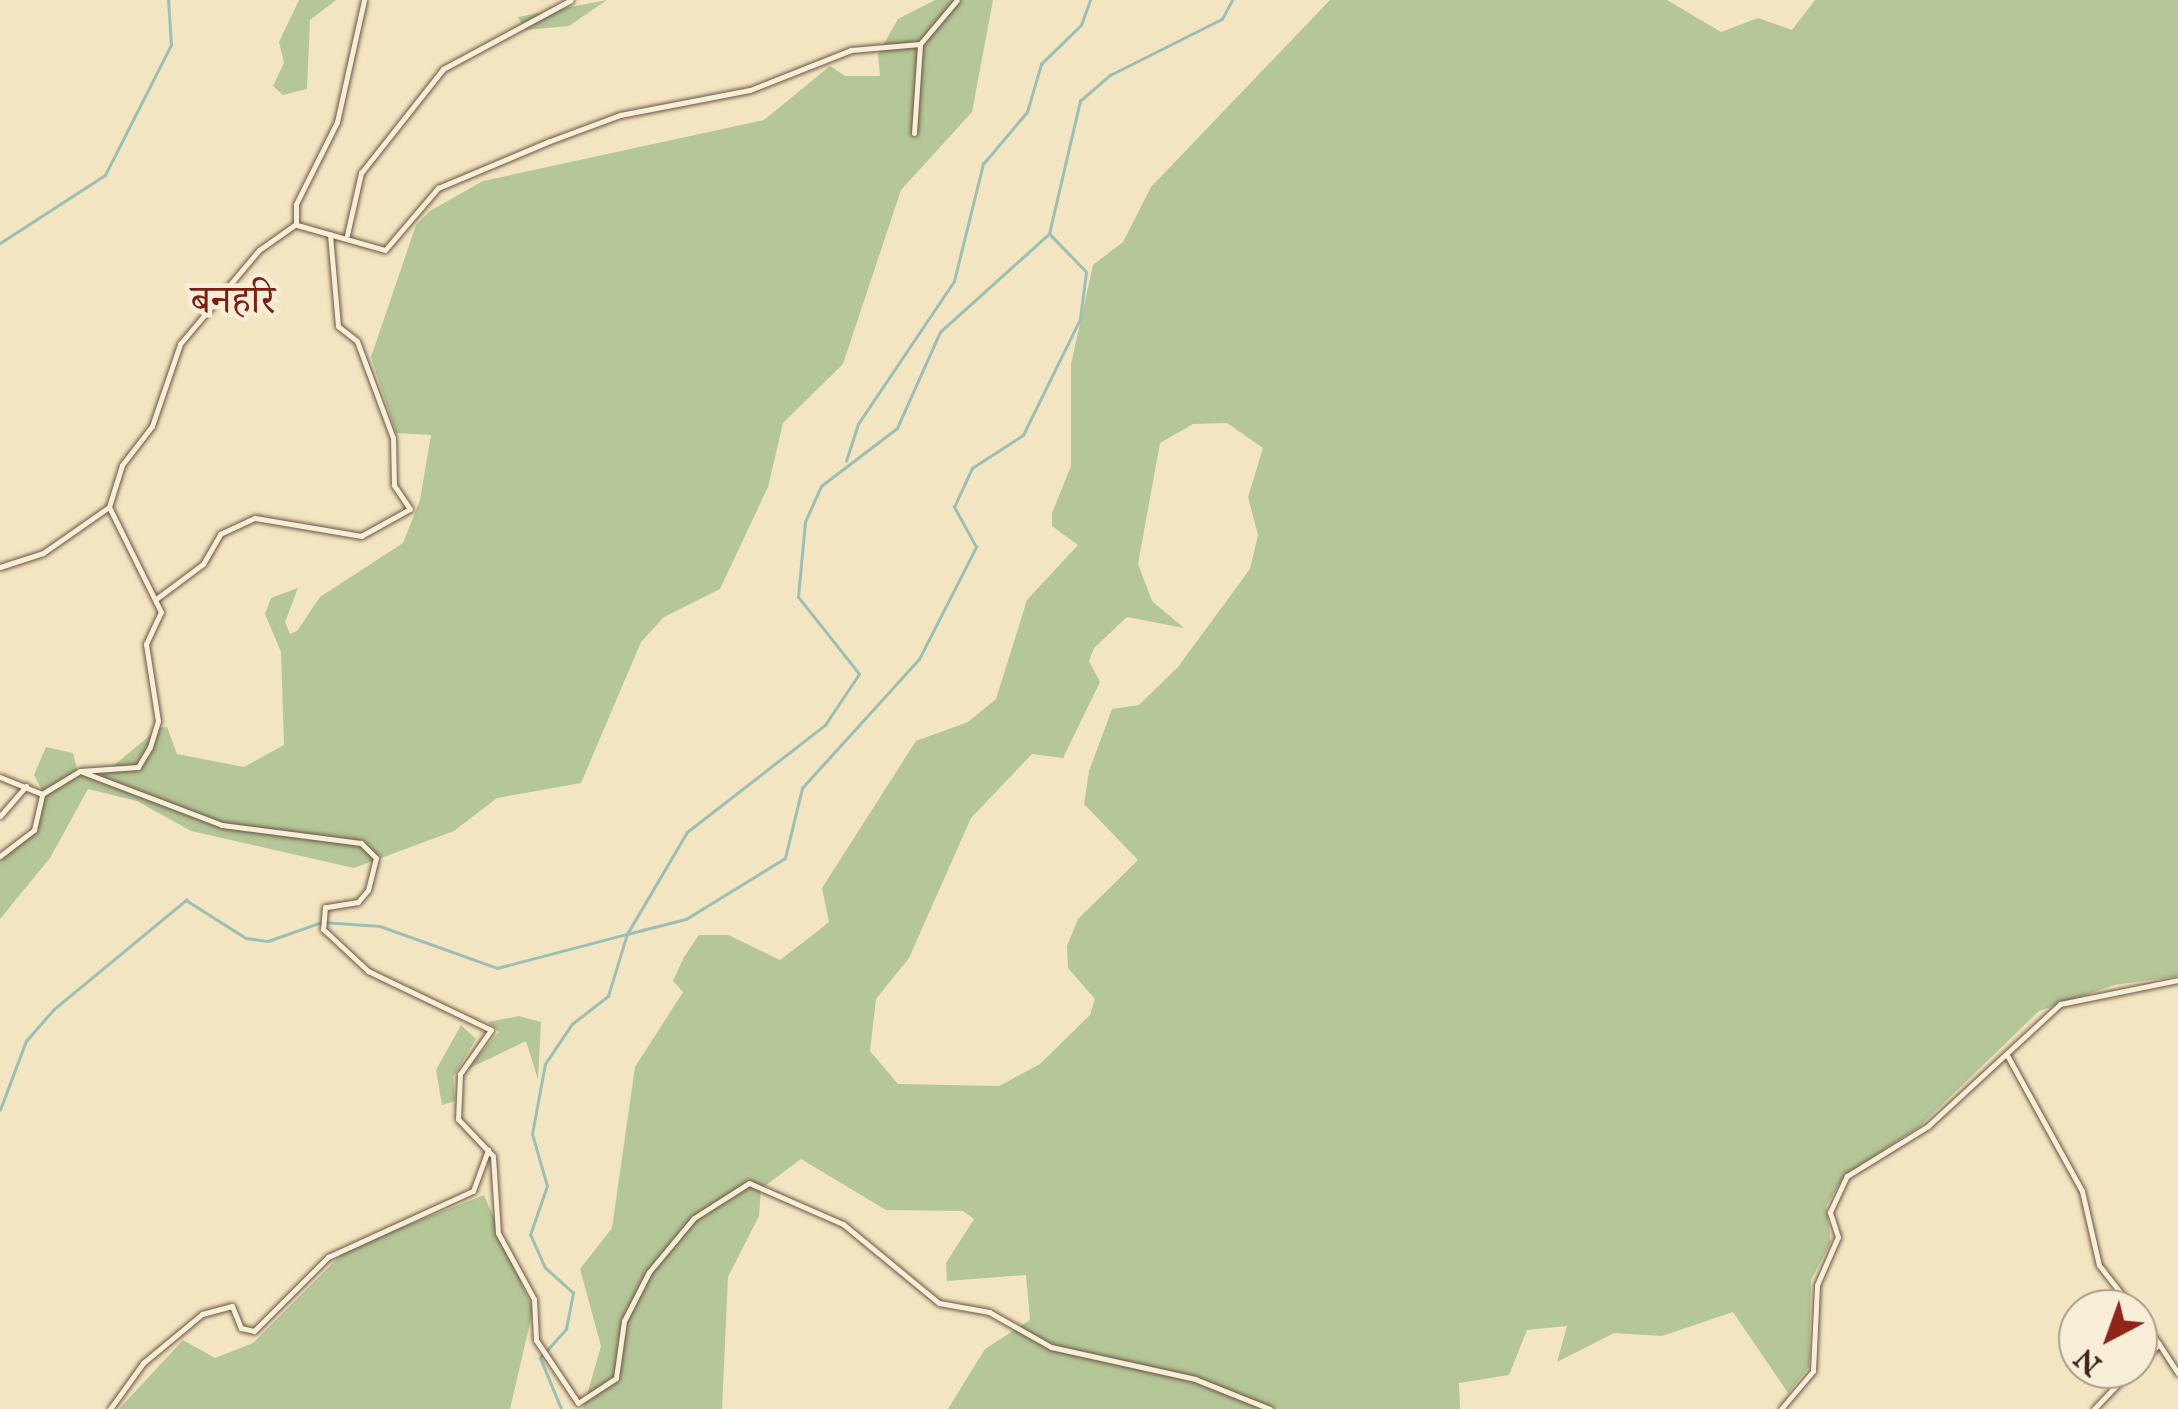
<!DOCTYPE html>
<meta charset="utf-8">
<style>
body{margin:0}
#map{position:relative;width:2178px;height:1409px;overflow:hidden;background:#f4e5c2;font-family:"IM FELL English","Noto Serif Devanagari",serif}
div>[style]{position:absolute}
.green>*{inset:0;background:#b5c698}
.stream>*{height:2.5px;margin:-1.25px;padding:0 1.25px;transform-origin:1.25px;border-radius:1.25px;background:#9cbfb5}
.roads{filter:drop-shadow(0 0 2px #695442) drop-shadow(0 0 2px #695442)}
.minor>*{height:5px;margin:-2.5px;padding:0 2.5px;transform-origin:2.5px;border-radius:2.5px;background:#f8eed7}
span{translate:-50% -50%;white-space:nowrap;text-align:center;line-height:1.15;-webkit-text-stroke:9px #f8eed7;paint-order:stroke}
.quarter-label{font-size:40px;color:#7a1f14}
.north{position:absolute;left:2058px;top:1289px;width:100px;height:100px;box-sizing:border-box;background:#f8eed7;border:2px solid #ac9d8a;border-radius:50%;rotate:221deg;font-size:28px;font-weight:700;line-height:40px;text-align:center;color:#3b2317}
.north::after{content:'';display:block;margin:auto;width:35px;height:45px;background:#8f2418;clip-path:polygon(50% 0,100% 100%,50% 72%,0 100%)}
</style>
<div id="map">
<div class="green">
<div style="clip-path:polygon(299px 0,336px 0,310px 20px,307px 89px,283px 95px,273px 86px,284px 63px,279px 42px)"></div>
<div style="clip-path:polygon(607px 0,569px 26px,525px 30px,518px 17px)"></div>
<div style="clip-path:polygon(935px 0,993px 0,972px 112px,901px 190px,843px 364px,783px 423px,768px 487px,720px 589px,664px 617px,641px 642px,581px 783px,497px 798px,454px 831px,354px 868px,191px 831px,137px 801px,88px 789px,50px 858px,0 919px,0 858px,35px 830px,42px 790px,34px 775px,46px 747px,73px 753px,78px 773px,101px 776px,159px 728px,167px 727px,177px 754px,244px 767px,284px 745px,281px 652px,265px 614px,271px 598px,298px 588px,285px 622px,290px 634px,297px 631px,320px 597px,403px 543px,420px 500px,431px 435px,396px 433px,371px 357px,416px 225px,430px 211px,483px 181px,764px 120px,830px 66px,845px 76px,880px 76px,878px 54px,898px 19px)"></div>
<div style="clip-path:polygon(evenodd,1330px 0,1667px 0,1721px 32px,1758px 18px,1792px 30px,1815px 0,2178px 0,2178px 976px,2114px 985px,2039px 1011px,1919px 1127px,1845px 1175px,1826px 1206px,1831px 1242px,1811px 1280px,1809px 1367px,1788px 1393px,1733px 1312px,1662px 1336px,1614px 1333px,1557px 1362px,1567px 1326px,1527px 1330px,1509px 1375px,1459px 1383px,1460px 1409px,948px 1409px,985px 1349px,1030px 1320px,1026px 1275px,947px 1281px,946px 1263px,974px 1219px,963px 1211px,886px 1210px,801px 1159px,761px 1189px,759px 1216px,728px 1277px,722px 1409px,583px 1409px,601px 1346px,580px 1269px,612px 1228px,635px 1067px,683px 992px,673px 981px,684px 957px,699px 935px,728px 935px,780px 960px,814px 934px,829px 922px,822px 888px,916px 741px,968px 722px,996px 699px,1027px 600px,1078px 545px,1052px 526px,1052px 513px,1071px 466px,1071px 364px,1093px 265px,1123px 242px,1151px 187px,1330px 0,1227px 423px,1263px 448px,1248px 497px,1258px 535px,1250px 569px,1178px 667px,1139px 705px,1112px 709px,1089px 771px,1084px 804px,1138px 860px,1078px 919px,1067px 946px,1068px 968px,1095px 999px,1090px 1015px,1040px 1064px,999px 1086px,898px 1084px,870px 1051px,876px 999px,909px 958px,971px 818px,1032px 754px,1063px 758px,1100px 682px,1089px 661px,1094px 648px,1127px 617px,1184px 628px,1152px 601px,1138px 564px,1160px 443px,1193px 424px,1227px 423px)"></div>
<div style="clip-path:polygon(519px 1016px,541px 1022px,538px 1080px,526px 1041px,466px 1070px,499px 1032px,488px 1022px)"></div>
<div style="clip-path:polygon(461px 1025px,476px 1039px,453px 1077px,455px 1101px,442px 1105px,436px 1070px)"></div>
<div style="clip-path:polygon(484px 1195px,533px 1310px,510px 1409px,119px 1409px,183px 1340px,215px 1358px,253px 1343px,347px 1249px)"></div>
</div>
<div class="stream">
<div style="left:0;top:243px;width:125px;rotate:-32.9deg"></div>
<div style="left:105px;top:175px;width:146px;rotate:-63.1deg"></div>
<div style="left:171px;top:45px;width:45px;rotate:-93.8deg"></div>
<div style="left:846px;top:461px;width:39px;rotate:-72deg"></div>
<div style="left:858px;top:424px;width:172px;rotate:-56.1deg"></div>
<div style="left:954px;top:281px;width:121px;rotate:-76.1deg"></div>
<div style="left:983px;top:164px;width:68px;rotate:-49.8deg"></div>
<div style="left:1027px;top:112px;width:50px;rotate:-73.7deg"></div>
<div style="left:1041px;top:64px;width:56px;rotate:-44.3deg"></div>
<div style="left:1081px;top:25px;width:27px;rotate:-70deg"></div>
<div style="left:0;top:1110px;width:74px;rotate:-69.4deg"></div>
<div style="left:26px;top:1041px;width:41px;rotate:-48.9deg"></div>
<div style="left:53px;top:1010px;width:173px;rotate:-39.6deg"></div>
<div style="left:186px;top:900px;width:71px;rotate:32.3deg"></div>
<div style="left:246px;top:938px;width:22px;rotate:8deg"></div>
<div style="left:268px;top:941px;width:57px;rotate:-19.4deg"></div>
<div style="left:322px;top:922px;width:58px;rotate:3.9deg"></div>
<div style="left:380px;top:926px;width:124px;rotate:19.7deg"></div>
<div style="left:497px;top:968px;width:134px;rotate:-14.7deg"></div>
<div style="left:627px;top:934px;width:118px;rotate:-59.5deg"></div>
<div style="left:687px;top:832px;width:175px;rotate:-37.8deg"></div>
<div style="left:825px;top:725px;width:61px;rotate:-56.3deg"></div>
<div style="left:859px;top:674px;width:98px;rotate:-128.4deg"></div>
<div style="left:798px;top:597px;width:75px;rotate:-84.7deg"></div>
<div style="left:805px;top:522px;width:39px;rotate:-66deg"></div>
<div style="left:821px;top:486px;width:96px;rotate:-37.3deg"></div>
<div style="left:897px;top:428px;width:105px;rotate:-65.9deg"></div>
<div style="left:940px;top:332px;width:147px;rotate:-42deg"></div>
<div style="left:1049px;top:234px;width:137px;rotate:-76.9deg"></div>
<div style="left:1080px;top:101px;width:40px;rotate:-41deg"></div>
<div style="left:1110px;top:75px;width:125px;rotate:-26.6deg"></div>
<div style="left:1222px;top:19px;width:21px;rotate:-62deg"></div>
<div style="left:561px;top:1409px;width:55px;rotate:-112.4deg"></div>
<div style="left:540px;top:1358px;width:39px;rotate:-48deg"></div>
<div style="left:566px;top:1329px;width:37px;rotate:-79deg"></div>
<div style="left:573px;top:1293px;width:38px;rotate:-138deg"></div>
<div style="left:545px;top:1268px;width:36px;rotate:-114deg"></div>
<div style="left:530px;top:1235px;width:52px;rotate:-70.9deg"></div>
<div style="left:547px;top:1186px;width:54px;rotate:-106.1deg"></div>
<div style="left:532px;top:1134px;width:71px;rotate:-79.5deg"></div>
<div style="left:545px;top:1064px;width:48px;rotate:-56deg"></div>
<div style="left:572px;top:1024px;width:46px;rotate:-37.9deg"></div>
<div style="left:608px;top:996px;width:65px;rotate:-73deg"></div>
<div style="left:627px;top:934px;width:61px;rotate:-14.3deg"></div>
<div style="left:686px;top:919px;width:116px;rotate:-31.6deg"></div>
<div style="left:785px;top:858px;width:72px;rotate:-76.3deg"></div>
<div style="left:802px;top:788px;width:174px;rotate:-47.8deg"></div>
<div style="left:919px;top:659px;width:126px;rotate:-63deg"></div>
<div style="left:976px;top:547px;width:46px;rotate:-118.8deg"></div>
<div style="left:954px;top:507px;width:43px;rotate:-65.2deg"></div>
<div style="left:972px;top:468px;width:61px;rotate:-32.9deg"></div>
<div style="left:1023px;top:435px;width:129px;rotate:-63.8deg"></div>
<div style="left:1080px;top:319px;width:47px;rotate:-82.7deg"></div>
<div style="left:1086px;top:272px;width:50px;rotate:-134.2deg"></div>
</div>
<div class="roads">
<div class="minor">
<div style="left:914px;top:133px;width:89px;rotate:-86.1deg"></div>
<div style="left:920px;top:44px;width:57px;rotate:-49.9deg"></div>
<div style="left:297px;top:225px;width:91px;rotate:15.9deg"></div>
<div style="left:385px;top:250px;width:82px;rotate:-49.5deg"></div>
<div style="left:438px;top:188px;width:121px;rotate:-22.8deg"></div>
<div style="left:550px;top:141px;width:75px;rotate:-20.4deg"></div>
<div style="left:620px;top:115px;width:132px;rotate:-10.9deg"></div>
<div style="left:750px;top:90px;width:109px;rotate:-21.6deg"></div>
<div style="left:851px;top:50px;width:69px;rotate:-5deg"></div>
<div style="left:347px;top:235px;width:64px;rotate:-77.3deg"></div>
<div style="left:361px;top:173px;width:132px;rotate:-51.7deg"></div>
<div style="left:443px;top:69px;width:145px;rotate:-28.3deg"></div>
<div style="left:0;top:567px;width:45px;rotate:-18deg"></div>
<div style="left:43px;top:553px;width:80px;rotate:-34.9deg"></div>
<div style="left:109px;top:507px;width:44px;rotate:-72.8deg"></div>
<div style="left:122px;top:465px;width:49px;rotate:-52.4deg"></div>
<div style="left:152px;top:426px;width:87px;rotate:-71.1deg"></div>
<div style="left:180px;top:344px;width:123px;rotate:-50deg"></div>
<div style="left:259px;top:250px;width:45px;rotate:-35.1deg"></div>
<div style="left:296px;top:224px;width:20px;rotate:-90deg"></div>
<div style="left:296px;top:204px;width:92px;rotate:-63.4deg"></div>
<div style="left:337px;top:122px;width:125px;rotate:-77.5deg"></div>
<div style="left:156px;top:599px;width:59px;rotate:-36.7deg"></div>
<div style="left:203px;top:564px;width:34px;rotate:-60deg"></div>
<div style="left:220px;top:534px;width:38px;rotate:-25deg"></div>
<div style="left:255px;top:518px;width:108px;rotate:9.6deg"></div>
<div style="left:361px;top:536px;width:56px;rotate:-28.9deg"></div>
<div style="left:410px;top:509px;width:29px;rotate:-124deg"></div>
<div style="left:394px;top:485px;width:47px;rotate:-91.2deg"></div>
<div style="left:393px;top:438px;width:103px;rotate:-110.4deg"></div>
<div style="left:357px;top:341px;width:24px;rotate:-142deg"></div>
<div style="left:338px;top:326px;width:92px;rotate:-95deg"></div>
<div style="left:80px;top:771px;width:152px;rotate:20.8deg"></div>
<div style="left:222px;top:825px;width:140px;rotate:7.4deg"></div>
<div style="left:361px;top:843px;width:21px;rotate:45deg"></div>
<div style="left:376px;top:858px;width:33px;rotate:104deg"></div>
<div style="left:368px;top:890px;width:16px;rotate:130deg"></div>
<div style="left:358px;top:902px;width:33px;rotate:171deg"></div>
<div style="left:325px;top:907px;width:22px;rotate:95deg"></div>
<div style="left:323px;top:929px;width:62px;rotate:43deg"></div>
<div style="left:368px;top:971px;width:136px;rotate:25.6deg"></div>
<div style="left:491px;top:1030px;width:54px;rotate:125.2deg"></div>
<div style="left:460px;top:1074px;width:45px;rotate:92.5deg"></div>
<div style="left:458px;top:1119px;width:51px;rotate:46.6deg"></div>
<div style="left:493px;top:1156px;width:77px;rotate:86.3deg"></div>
<div style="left:498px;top:1233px;width:75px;rotate:61.4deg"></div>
<div style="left:534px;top:1299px;width:41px;rotate:87.2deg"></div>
<div style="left:536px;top:1340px;width:76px;rotate:56.3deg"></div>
<div style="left:578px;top:1403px;width:45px;rotate:-33.3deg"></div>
<div style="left:616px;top:1378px;width:58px;rotate:-82deg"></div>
<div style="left:624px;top:1321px;width:55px;rotate:-63deg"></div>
<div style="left:649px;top:1272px;width:70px;rotate:-50.2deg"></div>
<div style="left:694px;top:1218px;width:65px;rotate:-32.5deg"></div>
<div style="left:749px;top:1183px;width:103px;rotate:23.6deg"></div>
<div style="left:843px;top:1224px;width:124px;rotate:39.5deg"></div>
<div style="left:939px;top:1303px;width:51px;rotate:10.2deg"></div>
<div style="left:989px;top:1312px;width:71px;rotate:29.4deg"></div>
<div style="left:1051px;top:1347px;width:148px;rotate:12.5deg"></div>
<div style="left:1195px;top:1379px;width:81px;rotate:21.8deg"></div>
<div style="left:0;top:777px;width:45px;rotate:22deg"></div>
<div style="left:0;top:816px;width:40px;rotate:-49deg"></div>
<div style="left:0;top:856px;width:43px;rotate:-37.4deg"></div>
<div style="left:34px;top:830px;width:37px;rotate:-77deg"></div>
<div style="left:42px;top:794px;width:44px;rotate:-31.2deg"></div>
<div style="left:80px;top:771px;width:58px;rotate:-3.9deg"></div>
<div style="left:138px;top:767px;width:23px;rotate:-59deg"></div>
<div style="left:150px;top:747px;width:27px;rotate:-73deg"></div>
<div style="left:158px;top:721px;width:78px;rotate:-98.9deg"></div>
<div style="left:146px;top:644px;width:35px;rotate:-65deg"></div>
<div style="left:161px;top:612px;width:117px;rotate:-116.3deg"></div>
<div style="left:2007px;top:1055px;width:155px;rotate:61.1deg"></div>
<div style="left:2082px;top:1191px;width:76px;rotate:77.1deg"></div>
<div style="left:2099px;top:1265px;width:56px;rotate:52.3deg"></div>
<div style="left:2138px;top:1315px;width:36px;rotate:54deg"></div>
<div style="left:2159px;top:1344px;width:29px;rotate:136deg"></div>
<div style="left:2159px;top:1344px;width:35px;rotate:57deg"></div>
<div style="left:110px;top:1409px;width:57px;rotate:-54.3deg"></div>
<div style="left:143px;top:1363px;width:77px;rotate:-39.7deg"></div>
<div style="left:202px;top:1314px;width:31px;rotate:-15deg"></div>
<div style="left:232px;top:1306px;width:24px;rotate:68deg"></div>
<div style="left:241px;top:1328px;width:13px;rotate:13deg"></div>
<div style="left:254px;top:1331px;width:105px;rotate:-45deg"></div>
<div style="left:328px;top:1257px;width:159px;rotate:-24.5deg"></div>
<div style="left:473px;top:1191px;width:44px;rotate:-69.9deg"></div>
<div style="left:1781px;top:1409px;width:50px;rotate:-49.9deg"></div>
<div style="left:1813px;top:1371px;width:86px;rotate:-87.3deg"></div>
<div style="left:1817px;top:1285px;width:52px;rotate:-66.4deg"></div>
<div style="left:1838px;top:1237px;width:26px;rotate:-108deg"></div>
<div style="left:1830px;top:1212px;width:40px;rotate:-65deg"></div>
<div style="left:1847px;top:1176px;width:95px;rotate:-31.7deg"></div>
<div style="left:1928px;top:1126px;width:180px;rotate:-42.7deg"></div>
<div style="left:2060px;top:1004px;width:120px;rotate:-11.5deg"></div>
<div style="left:2094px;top:1409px;width:55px;rotate:-46.5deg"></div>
</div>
</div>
<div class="quarter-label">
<span style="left:233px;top:303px">बनहरि</span>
</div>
<div class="north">N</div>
</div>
